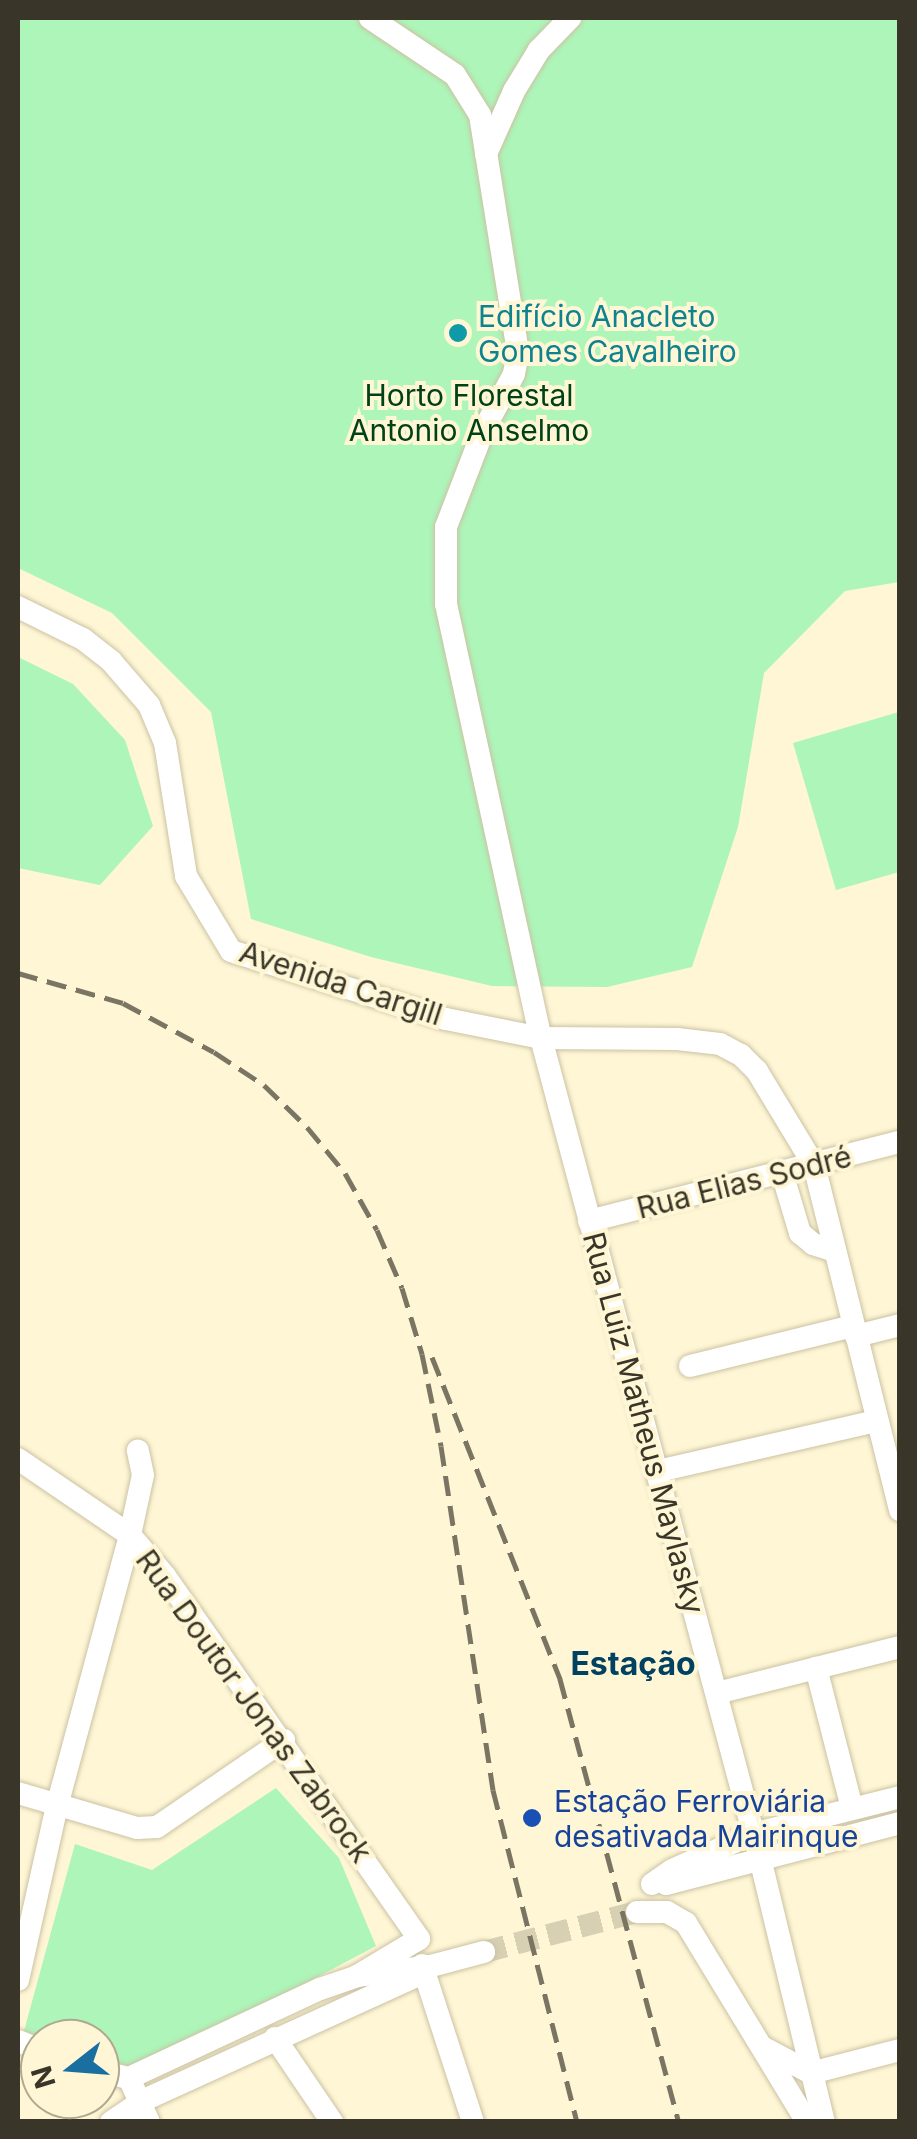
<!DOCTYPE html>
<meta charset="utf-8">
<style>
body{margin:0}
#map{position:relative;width:917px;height:2139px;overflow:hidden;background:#fef6d5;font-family:Inter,sans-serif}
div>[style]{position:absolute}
.green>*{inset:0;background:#adf5b9}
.minor-tunnel>*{height:22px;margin-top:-11px;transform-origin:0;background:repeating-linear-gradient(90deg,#d7d0b3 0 22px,transparent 0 33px)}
.roads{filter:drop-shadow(0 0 2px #cbc2a3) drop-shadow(0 0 2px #cbc2a3)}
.minor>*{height:22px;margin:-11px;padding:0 11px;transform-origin:11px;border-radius:11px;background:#fff}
.rail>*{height:5px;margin-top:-2.5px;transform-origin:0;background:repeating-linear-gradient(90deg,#7a7562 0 20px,transparent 0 30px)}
.dots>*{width:28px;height:28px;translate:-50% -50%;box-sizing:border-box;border:5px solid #fef6d5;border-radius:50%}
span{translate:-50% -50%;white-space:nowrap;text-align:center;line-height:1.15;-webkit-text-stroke:8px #fef6d5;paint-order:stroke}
.culture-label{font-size:30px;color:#0d838f}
.left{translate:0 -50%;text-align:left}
.park-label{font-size:30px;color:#004217}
.street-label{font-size:30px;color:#393629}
.transit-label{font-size:30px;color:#164399}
.neighbourhood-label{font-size:32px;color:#014161;font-weight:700}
.frame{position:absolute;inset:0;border:20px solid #393629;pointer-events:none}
.north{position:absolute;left:20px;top:2019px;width:100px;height:100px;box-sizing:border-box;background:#fef6d5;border:2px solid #afa990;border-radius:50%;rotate:253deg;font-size:28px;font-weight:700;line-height:40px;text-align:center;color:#393629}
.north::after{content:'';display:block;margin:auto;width:35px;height:45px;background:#1970a0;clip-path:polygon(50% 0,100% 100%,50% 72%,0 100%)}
</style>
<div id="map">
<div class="green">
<div style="clip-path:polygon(18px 18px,899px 18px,899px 582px,845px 591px,764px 673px,738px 827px,692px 967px,607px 987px,492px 986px,371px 957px,251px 919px,211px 712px,112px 613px,18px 568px)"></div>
<div style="clip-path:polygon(18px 657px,73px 684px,125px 740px,153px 826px,100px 885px,18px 868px)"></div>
<div style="clip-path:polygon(899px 712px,899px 872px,836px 890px,793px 743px)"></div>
<div style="clip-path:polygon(276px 1788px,339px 1858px,376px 1946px,183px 2048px,128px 2067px,100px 2059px,100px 2039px,43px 2039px,24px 2031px,75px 1844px,152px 1870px)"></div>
</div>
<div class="minor-tunnel">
<div style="left:484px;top:1952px;width:158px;rotate:-14.7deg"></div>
</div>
<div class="roads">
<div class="minor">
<div style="left:370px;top:18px;width:102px;rotate:33.8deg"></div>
<div style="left:455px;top:75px;width:47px;rotate:58deg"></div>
<div style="left:480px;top:115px;width:241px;rotate:80.9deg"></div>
<div style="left:518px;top:353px;width:21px;rotate:101deg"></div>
<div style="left:514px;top:374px;width:65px;rotate:118.5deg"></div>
<div style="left:483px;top:431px;width:103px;rotate:111.1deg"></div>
<div style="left:446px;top:527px;width:77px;rotate:90deg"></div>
<div style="left:446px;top:604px;width:444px;rotate:77.7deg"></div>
<div style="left:541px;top:1038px;width:849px;rotate:75.05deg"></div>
<div style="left:760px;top:1858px;width:272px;rotate:76.4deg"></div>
<div style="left:486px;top:154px;width:69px;rotate:-66deg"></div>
<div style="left:514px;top:91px;width:48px;rotate:-58.6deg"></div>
<div style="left:539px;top:50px;width:45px;rotate:-45.9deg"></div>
<div style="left:18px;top:607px;width:72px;rotate:26.2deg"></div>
<div style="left:83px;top:639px;width:36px;rotate:38deg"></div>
<div style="left:111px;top:661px;width:58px;rotate:49.2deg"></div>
<div style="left:149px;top:705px;width:41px;rotate:67.2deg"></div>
<div style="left:165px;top:743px;width:135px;rotate:81deg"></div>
<div style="left:186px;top:876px;width:87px;rotate:59deg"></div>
<div style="left:231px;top:951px;width:225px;rotate:17.6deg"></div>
<div style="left:446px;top:1019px;width:97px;rotate:11.3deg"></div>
<div style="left:541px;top:1038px;width:136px;rotate:0.4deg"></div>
<div style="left:677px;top:1039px;width:43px;rotate:6.6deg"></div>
<div style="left:720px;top:1044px;width:24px;rotate:28deg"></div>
<div style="left:741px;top:1055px;width:23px;rotate:45deg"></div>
<div style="left:757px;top:1071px;width:110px;rotate:58.8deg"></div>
<div style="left:814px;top:1165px;width:356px;rotate:76deg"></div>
<div style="left:782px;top:1173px;width:63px;rotate:73.3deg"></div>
<div style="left:800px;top:1233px;width:17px;rotate:40deg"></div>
<div style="left:813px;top:1244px;width:23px;rotate:18deg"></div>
<div style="left:589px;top:1221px;width:321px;rotate:-14.3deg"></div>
<div style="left:856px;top:1336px;width:45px;rotate:-14deg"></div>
<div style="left:690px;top:1366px;width:168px;rotate:-13.8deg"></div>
<div style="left:18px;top:1459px;width:135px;rotate:34.2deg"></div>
<div style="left:130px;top:1535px;width:54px;rotate:49.5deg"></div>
<div style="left:165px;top:1576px;width:443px;rotate:55deg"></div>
<div style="left:419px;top:1939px;width:72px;rotate:149.2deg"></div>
<div style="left:658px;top:1471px;width:225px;rotate:-12.9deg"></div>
<div style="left:816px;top:1668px;width:145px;rotate:75.6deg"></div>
<div style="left:717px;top:1693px;width:189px;rotate:-14.1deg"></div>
<div style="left:18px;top:1793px;width:124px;rotate:16.4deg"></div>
<div style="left:137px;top:1828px;width:20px;rotate:-3deg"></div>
<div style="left:157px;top:1827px;width:154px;rotate:-34.4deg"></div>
<div style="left:652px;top:1884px;width:24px;rotate:-35deg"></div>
<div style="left:672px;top:1870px;width:89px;rotate:-24deg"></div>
<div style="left:753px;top:1834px;width:152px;rotate:-14.1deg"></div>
<div style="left:666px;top:1884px;width:242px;rotate:-14.6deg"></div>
<div style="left:637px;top:1912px;width:30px"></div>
<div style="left:667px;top:1912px;width:22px;rotate:30deg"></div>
<div style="left:686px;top:1923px;width:233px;rotate:58.7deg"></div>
<div style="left:422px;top:1965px;width:165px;rotate:72deg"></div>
<div style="left:18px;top:1980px;width:178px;rotate:-77.4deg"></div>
<div style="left:57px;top:1806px;width:281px;rotate:-74.9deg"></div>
<div style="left:130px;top:1535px;width:61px;rotate:-77.8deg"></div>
<div style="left:143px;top:1475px;width:25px;rotate:-102deg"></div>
<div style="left:275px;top:2038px;width:102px;rotate:55.8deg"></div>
<div style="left:18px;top:2041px;width:24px;rotate:22deg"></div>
<div style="left:762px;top:2047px;width:55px;rotate:28deg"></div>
<div style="left:811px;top:2073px;width:92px;rotate:-14.5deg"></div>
<div style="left:100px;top:2071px;width:30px;rotate:14deg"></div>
<div style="left:129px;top:2078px;width:48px;rotate:65.6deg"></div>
<div style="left:129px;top:2078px;width:211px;rotate:-25deg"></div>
<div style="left:320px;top:1989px;width:39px;rotate:-19deg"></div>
<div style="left:357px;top:1976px;width:75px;rotate:-7.7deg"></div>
<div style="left:431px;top:1966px;width:55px;rotate:-14.8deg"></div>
<div style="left:111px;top:2122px;width:37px;rotate:-34deg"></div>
<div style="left:142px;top:2101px;width:304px;rotate:-24.5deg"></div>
</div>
</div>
<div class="rail">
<div style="left:18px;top:973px;width:109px;rotate:15.9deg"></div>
<div style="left:123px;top:1003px;width:103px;rotate:28.3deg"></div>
<div style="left:214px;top:1052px;width:60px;rotate:33.4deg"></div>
<div style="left:264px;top:1085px;width:60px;rotate:44.3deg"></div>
<div style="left:307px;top:1127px;width:60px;rotate:50.4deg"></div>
<div style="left:345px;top:1173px;width:65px;rotate:60.7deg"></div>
<div style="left:377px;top:1230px;width:63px;rotate:66.7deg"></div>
<div style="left:402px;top:1288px;width:69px;rotate:73.1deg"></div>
<div style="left:422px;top:1354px;width:94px;rotate:78.3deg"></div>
<div style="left:441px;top:1446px;width:348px;rotate:81.4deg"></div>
<div style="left:493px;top:1790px;width:342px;rotate:75.8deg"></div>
<div style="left:432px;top:1357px;width:347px;rotate:68.3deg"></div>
<div style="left:560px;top:1679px;width:459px;rotate:75deg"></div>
</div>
<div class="dots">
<div style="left:458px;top:333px;background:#0f9aa8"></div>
<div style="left:532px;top:1818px;background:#1a4fb4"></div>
</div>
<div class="culture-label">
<span class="left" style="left:478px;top:333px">Edifício Anacleto<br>Gomes Cavalheiro</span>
</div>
<div class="park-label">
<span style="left:469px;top:412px">Horto Florestal<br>Antonio Anselmo</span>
</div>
<div class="street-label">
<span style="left:341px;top:983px;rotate:18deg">Avenida Cargill</span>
<span style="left:744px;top:1182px;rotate:-14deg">Rua Elias Sodré</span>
<span style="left:644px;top:1423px;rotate:75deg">Rua Luiz Matheus Maylasky</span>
<span style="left:254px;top:1706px;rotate:54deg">Rua Doutor Jonas Zabrock</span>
</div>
<div class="transit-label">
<span class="left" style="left:554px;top:1818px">Estação Ferroviária<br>desativada Mairinque</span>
</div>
<div class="neighbourhood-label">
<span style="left:633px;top:1664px">Estação</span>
</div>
<div class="frame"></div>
<div class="north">N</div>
</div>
